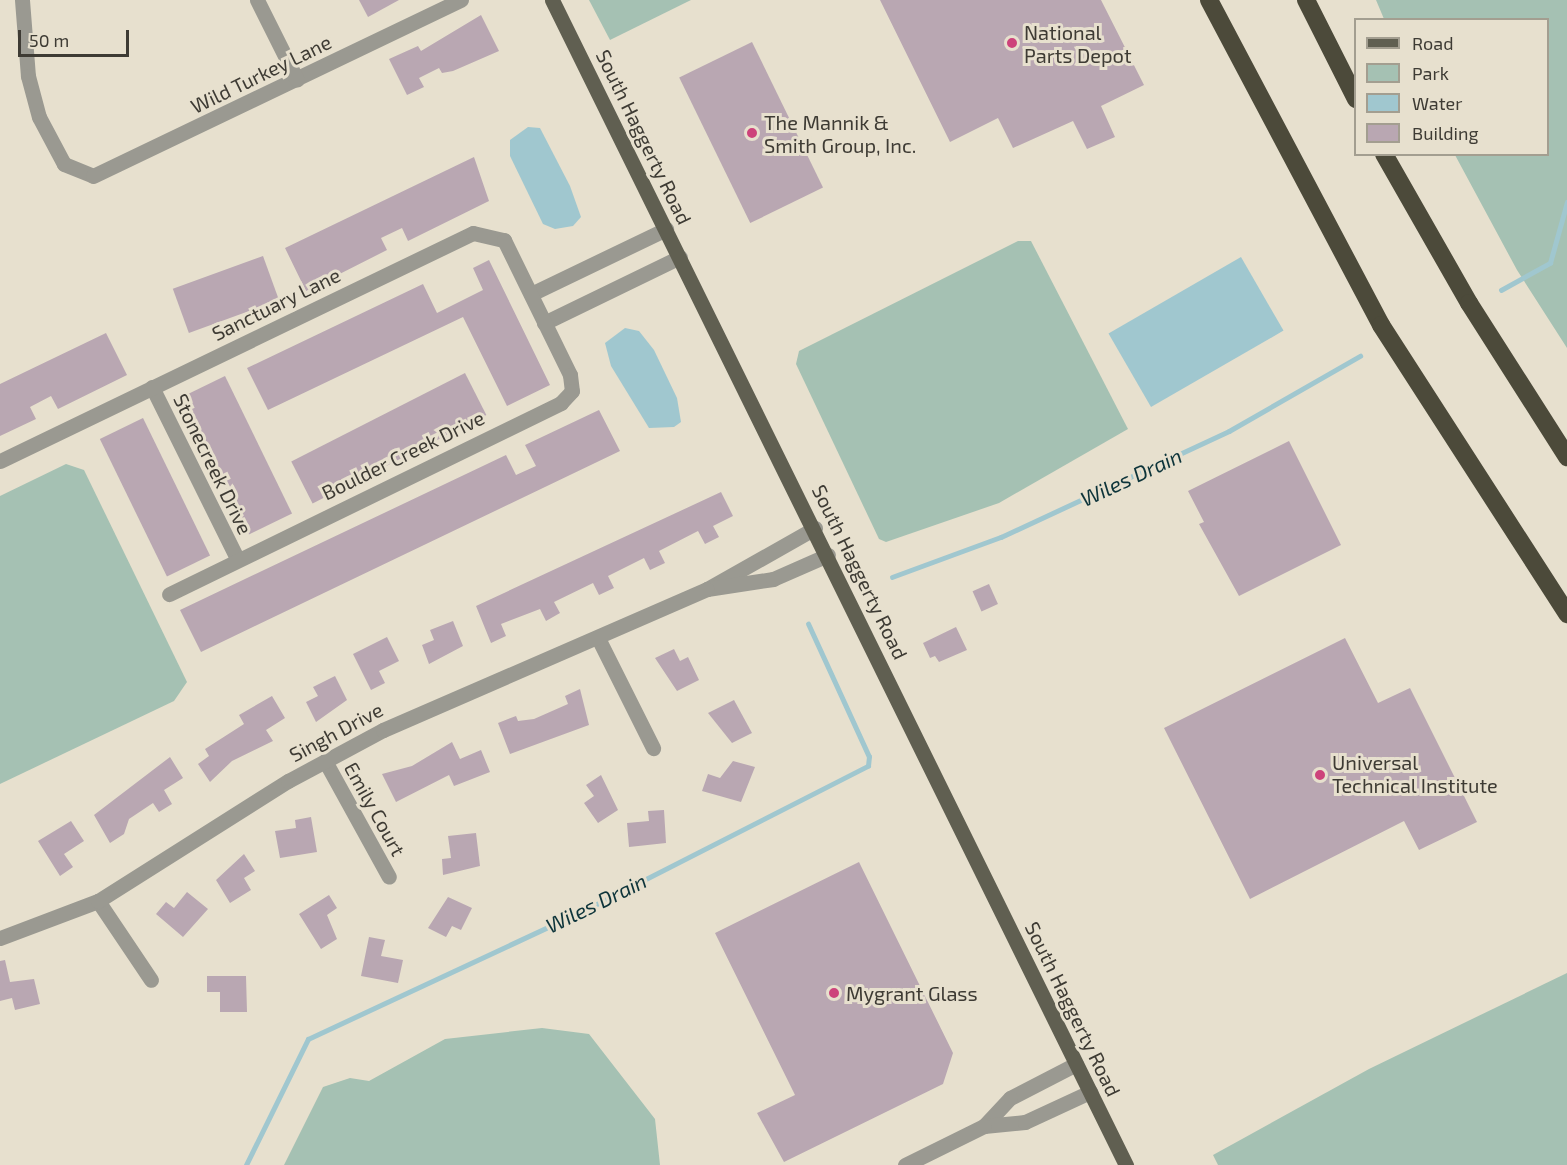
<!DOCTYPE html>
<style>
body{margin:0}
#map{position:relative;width:1567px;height:1165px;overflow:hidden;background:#e7e0ce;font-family:"Exo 2",sans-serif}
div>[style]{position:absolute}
.green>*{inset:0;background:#a5c1b3}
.water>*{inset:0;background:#a0c7cf;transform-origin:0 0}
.stream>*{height:4.5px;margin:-2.25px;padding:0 2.25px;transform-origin:2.25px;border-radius:2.25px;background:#a0c7cf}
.building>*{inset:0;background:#b9a7b2;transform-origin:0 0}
.minor>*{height:15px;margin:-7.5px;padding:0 7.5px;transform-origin:7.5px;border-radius:7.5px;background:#9a9991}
.major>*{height:15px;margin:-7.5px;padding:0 7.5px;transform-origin:7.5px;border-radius:7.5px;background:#605f51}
.highway>*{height:18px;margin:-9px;padding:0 9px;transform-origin:9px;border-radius:9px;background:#4c4a3a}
.dots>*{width:16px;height:16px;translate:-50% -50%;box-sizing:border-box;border:3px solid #e7e0ce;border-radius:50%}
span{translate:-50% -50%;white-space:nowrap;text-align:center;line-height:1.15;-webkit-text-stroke:6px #e7e0ce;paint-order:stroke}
.poi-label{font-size:20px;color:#3e3b34}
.left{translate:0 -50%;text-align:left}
.street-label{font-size:20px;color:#3e3b34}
.water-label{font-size:21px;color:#0d343a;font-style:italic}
.legend{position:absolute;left:1354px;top:18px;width:195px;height:138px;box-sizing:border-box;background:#e7e0ce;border:2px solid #a39e90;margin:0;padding:8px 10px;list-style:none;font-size:18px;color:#3e3b34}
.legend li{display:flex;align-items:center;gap:12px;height:30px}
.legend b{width:30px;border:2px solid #a39e90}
.scale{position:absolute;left:18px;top:30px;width:111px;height:27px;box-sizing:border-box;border:3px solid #3e3b34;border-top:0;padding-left:8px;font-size:18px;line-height:21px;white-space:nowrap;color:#3e3b34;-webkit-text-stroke:4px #e7e0ce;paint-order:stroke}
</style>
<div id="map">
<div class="green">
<div style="clip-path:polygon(589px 0,691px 0,610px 40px)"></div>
<div style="clip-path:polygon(1376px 0,1567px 0,1567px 348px,1517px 270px,1455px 155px,1548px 154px,1548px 20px,1384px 19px)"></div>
<div style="clip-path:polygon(1018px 241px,1031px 241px,1128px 429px,999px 503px,886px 542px,879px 539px,796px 364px,799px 351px)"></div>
<div style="clip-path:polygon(66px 464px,84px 470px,187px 682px,174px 701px,0 784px,0 496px)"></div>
<div style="clip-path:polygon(1567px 973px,1567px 1165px,1218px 1165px,1213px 1155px,1369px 1069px)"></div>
<div style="clip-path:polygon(542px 1028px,589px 1034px,655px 1119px,660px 1165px,284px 1165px,323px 1087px,350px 1078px,369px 1081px,445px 1039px)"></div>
</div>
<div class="water">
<div style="clip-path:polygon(528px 127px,540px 128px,570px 186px,581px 217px,573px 226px,555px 229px,543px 224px,510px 156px,510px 140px)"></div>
<div style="left:1241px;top:257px;width:85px;height:153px;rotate:60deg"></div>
<div style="clip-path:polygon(625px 328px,639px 331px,654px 350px,677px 398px,681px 422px,674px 427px,649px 428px,611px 366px,605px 343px)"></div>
</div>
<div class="stream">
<div style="left:1501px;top:290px;width:56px;rotate:-28.9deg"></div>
<div style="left:1550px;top:263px;width:63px;rotate:-74.4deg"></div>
<div style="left:892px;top:577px;width:116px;rotate:-20.2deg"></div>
<div style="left:1001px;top:537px;width:251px;rotate:-24.9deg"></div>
<div style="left:1229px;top:431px;width:151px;rotate:-29.8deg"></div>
<div style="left:246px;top:1165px;width:140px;rotate:-63.8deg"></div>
<div style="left:308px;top:1039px;width:310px;rotate:-25deg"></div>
<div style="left:589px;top:908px;width:313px;rotate:-27deg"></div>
<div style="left:868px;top:766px;width:9px;rotate:-84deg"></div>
<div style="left:869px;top:757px;width:146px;rotate:-114.6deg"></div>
</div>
<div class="building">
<div style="clip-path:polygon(359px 0,399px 0,368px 17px)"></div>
<div style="clip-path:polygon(880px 0,1101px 0,1144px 85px,1101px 106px,1115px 137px,1087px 149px,1073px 121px,1013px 148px,998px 118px,950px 142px)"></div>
<div style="clip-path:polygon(481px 15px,499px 51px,453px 71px,442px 73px,439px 68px,419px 78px,424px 87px,407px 95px,389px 59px,418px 46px,421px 51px)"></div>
<div style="left:752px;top:42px;width:162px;height:81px;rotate:64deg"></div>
<div style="clip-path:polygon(474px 157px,489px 201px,408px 241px,402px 228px,381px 238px,387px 250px,306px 291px,285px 248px)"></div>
<div style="left:263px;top:256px;width:47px;height:96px;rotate:70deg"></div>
<div style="clip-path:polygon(489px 260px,550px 385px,507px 406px,463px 317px,268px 410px,247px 368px,423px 284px,437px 313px,483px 290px,473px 268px)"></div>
<div style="clip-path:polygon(106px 333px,127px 375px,58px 409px,51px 396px,30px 407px,36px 419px,0 436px,0 384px)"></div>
<div style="left:465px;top:373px;width:47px;height:195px;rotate:63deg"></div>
<div style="left:225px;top:376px;width:153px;height:48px;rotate:64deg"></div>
<div style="clip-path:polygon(599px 410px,620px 451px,201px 652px,180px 610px,506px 455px,516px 475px,536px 466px,525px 445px)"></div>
<div style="left:143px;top:418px;width:153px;height:48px;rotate:64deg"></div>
<div style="clip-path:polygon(1289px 441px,1341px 545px,1239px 596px,1199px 524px,1204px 522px,1188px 491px)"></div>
<div style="clip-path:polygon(721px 492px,733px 516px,713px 526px,719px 537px,705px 544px,698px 531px,659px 551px,665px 563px,650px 570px,644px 558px,608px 576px,614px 588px,599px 595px,593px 583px,554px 602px,560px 613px,546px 621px,540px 609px,501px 624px,506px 636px,491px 643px,476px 606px)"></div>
<div style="left:989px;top:584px;width:22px;height:18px;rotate:66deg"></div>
<div style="clip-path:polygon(453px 621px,463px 646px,429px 664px,422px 645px,434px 640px,430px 630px)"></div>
<div style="clip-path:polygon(956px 627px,967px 650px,939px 662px,935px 656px,930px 658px,923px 643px)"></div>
<div style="clip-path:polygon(387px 637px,399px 661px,379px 671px,385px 683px,371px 690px,353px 654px)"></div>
<div style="clip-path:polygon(1345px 638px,1378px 703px,1410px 688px,1477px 822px,1419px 850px,1404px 821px,1250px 899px,1164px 728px)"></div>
<div style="clip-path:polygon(674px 649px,680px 661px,688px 657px,699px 680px,677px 691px,655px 658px)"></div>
<div style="clip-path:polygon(335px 676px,347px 700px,316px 722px,306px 702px,318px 696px,313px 687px)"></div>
<div style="clip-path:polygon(580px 689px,589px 725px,510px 754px,498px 723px,516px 716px,518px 721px,534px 719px,568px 704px,565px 696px)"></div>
<div style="clip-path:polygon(272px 696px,285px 718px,266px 730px,273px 741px,232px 761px,210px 782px,198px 764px,209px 756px,205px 749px,244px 724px,239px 715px)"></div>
<div style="clip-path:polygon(734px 700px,752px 733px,732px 743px,708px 713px)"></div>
<div style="clip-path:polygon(452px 742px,460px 759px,481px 750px,490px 772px,454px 786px,449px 775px,396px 802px,382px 774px,412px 766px)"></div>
<div style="clip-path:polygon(170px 757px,183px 778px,164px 790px,172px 804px,159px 812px,153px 803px,129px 819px,124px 834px,110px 843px,94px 815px)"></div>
<div style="clip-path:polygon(733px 761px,755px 767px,741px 802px,702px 791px,708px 774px,720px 778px)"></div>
<div style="clip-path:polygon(601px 775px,618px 810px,598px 823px,584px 803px,594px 796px,586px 785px)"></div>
<div style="clip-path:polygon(664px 810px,666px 843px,629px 847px,627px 823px,649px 821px,648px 811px)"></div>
<div style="clip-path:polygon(311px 817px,317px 852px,280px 858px,275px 831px,296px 828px,295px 820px)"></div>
<div style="clip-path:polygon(71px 821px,84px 841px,64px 854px,73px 867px,60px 876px,38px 841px)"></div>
<div style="clip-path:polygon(476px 833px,480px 866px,443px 875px,442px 859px,451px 858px,448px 836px)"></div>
<div style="clip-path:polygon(244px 854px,255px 871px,244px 878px,251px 890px,230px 903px,216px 880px)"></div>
<div style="clip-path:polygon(859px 862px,953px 1053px,943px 1084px,784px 1162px,757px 1113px,795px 1095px,715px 933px)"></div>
<div style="clip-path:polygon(187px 892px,208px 909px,183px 937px,156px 914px,166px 902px,174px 908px)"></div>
<div style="clip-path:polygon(329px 895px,337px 908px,327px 915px,337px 939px,321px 949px,299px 914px)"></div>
<div style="clip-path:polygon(448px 897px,472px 908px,461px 930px,452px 926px,446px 937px,428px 928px)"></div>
<div style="clip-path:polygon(369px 937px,385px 940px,381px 956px,403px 960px,398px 983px,361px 976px)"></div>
<div style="clip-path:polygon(5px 960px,10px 982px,34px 979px,40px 1004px,15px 1010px,12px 998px,0 1001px,0 961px)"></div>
<div style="clip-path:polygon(207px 976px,246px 976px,247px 1012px,220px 1012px,220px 992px,207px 992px)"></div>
</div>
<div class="minor">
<div style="left:22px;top:0;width:76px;rotate:85.5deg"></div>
<div style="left:28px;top:76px;width:42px;rotate:75deg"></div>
<div style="left:39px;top:117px;width:53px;rotate:62deg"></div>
<div style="left:64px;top:164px;width:31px;rotate:22deg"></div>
<div style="left:93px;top:176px;width:408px;rotate:-25.6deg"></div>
<div style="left:257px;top:0;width:89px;rotate:63.4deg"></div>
<div style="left:531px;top:294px;width:150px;rotate:-25.7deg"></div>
<div style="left:544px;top:323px;width:151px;rotate:-25.9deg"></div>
<div style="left:152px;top:387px;width:191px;rotate:63.6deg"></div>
<div style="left:0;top:461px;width:525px;rotate:-25.74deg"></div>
<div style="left:473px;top:233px;width:32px;rotate:13deg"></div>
<div style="left:504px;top:240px;width:150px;rotate:63.9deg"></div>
<div style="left:570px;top:375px;width:16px;rotate:83deg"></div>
<div style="left:572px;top:391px;width:16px;rotate:133deg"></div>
<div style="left:561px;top:403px;width:436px;rotate:154deg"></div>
<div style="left:815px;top:528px;width:124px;rotate:150.5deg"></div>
<div style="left:707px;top:589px;width:67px;rotate:-8.6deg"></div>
<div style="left:773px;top:579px;width:60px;rotate:-23.6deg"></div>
<div style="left:599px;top:640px;width:121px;rotate:63.4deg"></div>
<div style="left:325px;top:761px;width:132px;rotate:61.1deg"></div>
<div style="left:98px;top:901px;width:95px;rotate:56.1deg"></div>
<div style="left:0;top:938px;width:105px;rotate:-20.7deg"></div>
<div style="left:98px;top:901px;width:225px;rotate:-32.3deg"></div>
<div style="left:288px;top:781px;width:108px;rotate:-28.2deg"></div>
<div style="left:383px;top:730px;width:353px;rotate:-23.5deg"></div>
<div style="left:1076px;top:1064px;width:74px;rotate:152.7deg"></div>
<div style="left:1010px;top:1098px;width:38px;rotate:133deg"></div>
<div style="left:984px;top:1126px;width:41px;rotate:-5.6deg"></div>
<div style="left:1025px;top:1122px;width:72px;rotate:-24.8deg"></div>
<div style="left:905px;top:1165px;width:88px;rotate:-26.3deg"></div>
</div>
<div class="major">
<div style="left:552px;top:0;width:1299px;rotate:63.77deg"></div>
</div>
<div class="highway">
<div style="left:1209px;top:0;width:368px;rotate:62.1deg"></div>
<div style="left:1381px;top:325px;width:344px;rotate:57.2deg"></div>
<div style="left:1306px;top:0;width:111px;rotate:63.2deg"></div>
<div style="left:1384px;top:154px;width:172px;rotate:60.3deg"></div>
<div style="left:1469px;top:303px;width:183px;rotate:57.5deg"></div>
</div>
<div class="dots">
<div style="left:1012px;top:43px;background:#cd437b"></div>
<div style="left:752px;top:133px;background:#cd437b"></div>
<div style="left:1320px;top:775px;background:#cd437b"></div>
<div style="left:834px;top:993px;background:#cd437b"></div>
</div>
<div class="poi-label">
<span class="left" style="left:1024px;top:44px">National<br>Parts Depot</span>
<span class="left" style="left:764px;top:134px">The Mannik &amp;<br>Smith Group, Inc.</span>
<span class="left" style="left:1332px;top:774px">Universal<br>Technical Institute</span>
<span class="left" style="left:846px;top:993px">Mygrant Glass</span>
</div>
<div class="street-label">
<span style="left:261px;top:74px;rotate:-26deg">Wild Turkey Lane</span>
<span style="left:644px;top:137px;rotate:64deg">South Haggerty Road</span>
<span style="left:276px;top:304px;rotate:-26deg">Sanctuary Lane</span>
<span style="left:403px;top:455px;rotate:-26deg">Boulder Creek Drive</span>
<span style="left:213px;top:464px;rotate:64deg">Stonecreek Drive</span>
<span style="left:860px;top:572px;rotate:64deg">South Haggerty Road</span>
<span style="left:336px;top:732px;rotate:-28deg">Singh Drive</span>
<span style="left:375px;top:809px;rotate:61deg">Emily Court</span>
<span style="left:1073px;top:1009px;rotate:64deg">South Haggerty Road</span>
</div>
<div class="water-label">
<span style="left:1131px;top:477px;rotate:-25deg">Wiles Drain</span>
<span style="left:596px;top:903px;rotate:-26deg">Wiles Drain</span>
</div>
<ul class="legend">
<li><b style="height:8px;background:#605f51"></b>Road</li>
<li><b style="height:16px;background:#a5c1b3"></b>Park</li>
<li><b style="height:16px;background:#a0c7cf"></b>Water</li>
<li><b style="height:16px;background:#b9a7b2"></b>Building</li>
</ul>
<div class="scale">50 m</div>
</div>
